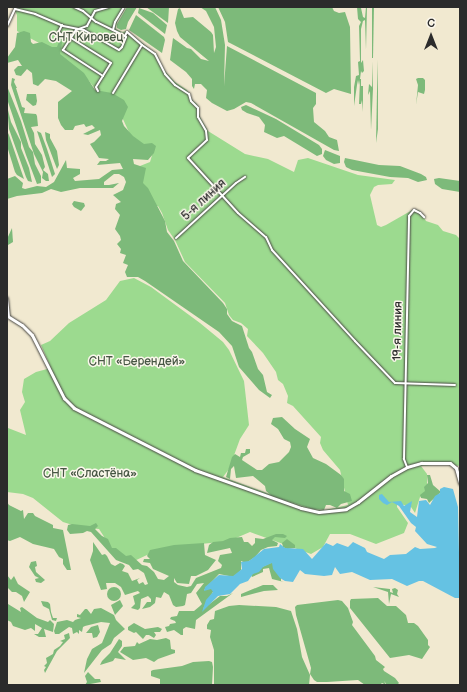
<!DOCTYPE html>
<meta charset="utf-8">
<style>
body{margin:0}
#map{position:relative;width:467px;height:692px;overflow:hidden;background:#f1e9d0;font-family:"Balsamiq Sans",sans-serif}
div>[style]{position:absolute}
.green>*{inset:0;background:#9cda8f}
.forest>*{inset:0;background:#7dba7a}
.round{border-radius:50%}
.water>*{inset:0;background:#65c2e3}
.roads{filter:drop-shadow(0 0 1px #494844) drop-shadow(0 0 1px #494844)}
.street>*{height:2px;margin:-1px;padding:0 1px;transform-origin:1px;border-radius:1px;background:#fff}
.secondary>*{height:3px;margin:-1.5px;padding:0 1.5px;transform-origin:1.5px;border-radius:1.5px;background:#fff}
span{translate:-50% -50%;white-space:nowrap;text-align:center;line-height:1.15;-webkit-text-stroke:3px #fbf7ec;paint-order:stroke}
.park-label{font-size:12px;color:#475744}
.street-label{font-size:12px;color:#2b2b2b}
.frame{position:absolute;inset:0;border:8px solid #2b2b2b;pointer-events:none}
.north{position:absolute;left:411px;top:16px;width:40px;height:40px;-webkit-text-stroke:3px #fbf7ec;paint-order:stroke;rotate:0deg;font-size:11px;font-weight:700;line-height:16px;text-align:center;color:#2b2b2b}
.north::after{content:'';display:block;margin:auto;width:14px;height:18px;background:#2b2b2b;clip-path:polygon(50% 0,100% 100%,50% 72%,0 100%)}
</style>
<div id="map">
<div class="green">
<div style="clip-path:polygon(13px 7px,126px 7px,117px 22px,116px 29px,122px 32px,127px 31px,156px 54px,162px 68px,175px 82px,187px 90px,193px 101px,197px 104px,200px 117px,208px 131px,245px 154px,268px 159px,294px 172px,298px 160px,308px 158px,358px 175px,395px 180px,392px 184px,378px 185px,374px 187px,370px 195px,377px 225px,381px 227px,386px 225px,414px 209px,420px 211px,426px 221px,438px 225px,443px 231px,456px 235px,459px 238px,460px 466px,444px 464px,421px 466px,427px 474px,427px 491px,420px 497px,415px 513px,411px 507px,397px 503px,397px 507px,408px 523px,404px 533px,376px 544px,350px 534px,330px 534px,323px 547px,311px 554px,250px 532px,229px 541px,173px 547px,147px 555px,132px 562px,114px 552px,99px 529px,79px 527px,63px 522px,33px 498px,23px 494px,7px 492px,7px 429px,8px 428px,26px 435px,20px 410px,25px 402px,22px 392px,24px 379px,36px 372px,51px 368px,41px 345px,50px 341px,69px 323px,106px 300px,120px 281px,134px 278px,151px 287px,200px 323px,223px 342px,229px 350px,244px 381px,249px 425px,240px 439px,229px 469px,223px 477px,311px 509px,326px 510px,348px 505px,340px 470px,323px 450px,320px 443px,321px 437px,293px 406px,287px 403px,288px 396px,283px 384px,278px 380px,276px 372px,263px 353px,247px 336px,248px 329px,241px 323px,233px 320px,229px 315px,225px 303px,185px 262px,175px 240px,168px 230px,162px 213px,158px 206px,151px 206px,145px 199px,140px 166px,150px 162px,153px 152px,133px 141px,122px 117px,100px 95px,89px 81px,52px 50px,17px 31px,17px 15px)"></div>
</div>
<div class="forest">
<div style="clip-path:polygon(127px 7px,137px 7px,128px 22px,126px 29px,121px 30px,117px 28px,117px 24px)"></div>
<div style="clip-path:polygon(146px 7px,169px 7px,168px 23px)"></div>
<div style="clip-path:polygon(200px 7px,215px 7px,221px 20px,225px 45px,224px 86px,227px 46px,316px 93px,316px 104px,313px 108px,314px 122px,325px 131px,329px 137px,337px 140px,339px 151px,334px 150px,251px 103px,246px 102px,234px 109px,227px 111px,212px 103px,206px 98px,207px 90px,201px 84px,195px 84px,194px 89px,192px 86px,192px 79px,186px 72px,170px 60px,173px 38px,187px 48px,191px 49px,201px 59px,209px 61px,180px 37px,177px 31px,175px 23px,178px 9px,180px 8px,184px 18px,193px 17px,211px 32px,213px 35px,214px 53px,216px 47px,214px 27px,206px 11px)"></div>
<div style="clip-path:polygon(218px 7px,332px 7px,334px 11px,339px 13px,345px 12px,350px 27px,351px 94px,334px 89px,326px 93px,228px 42px,225px 22px)"></div>
<div style="clip-path:polygon(357px 7px,361px 8px,363px 17px,365px 18px,366px 7px,367px 7px,366px 50px,365px 20px,363px 21px,361px 29px,361px 63px,363px 60px,364px 71px,362px 73px,361px 71px,360px 79px,361px 79px,361px 86px,363px 86px,363px 112px,362px 100px,361px 104px,359px 104px,360px 80px,359px 85px,358px 80px,357px 85px,354px 106px,354px 87px,356px 76px,359px 75px,358px 62px,360px 61px,359px 26px,361px 22px,358px 19px)"></div>
<div style="clip-path:polygon(372px 7px,374px 7px,373px 58px,372px 58px)"></div>
<div style="clip-path:polygon(139px 8px,153px 13px,167px 25px,165px 34px,138px 13px)"></div>
<div style="clip-path:polygon(136px 15px,164px 37px,165px 40px,162px 53px,129px 30px)"></div>
<div style="clip-path:polygon(24px 31px,30px 33px,31px 42px,33px 44px,42px 42px,52px 47px,57px 47px,61px 36px,62px 43px,60px 54px,84px 73px,95px 90px,112px 93px,124px 100px,128px 107px,122px 121px,124px 126px,133px 136px,144px 144px,152px 143px,156px 146px,154px 153px,148px 160px,133px 159px,134px 164px,146px 168px,143px 183px,148px 188px,165px 221px,167px 232px,174px 241px,183px 261px,223px 303px,227px 309px,227px 314px,232px 321px,242px 326px,249px 348px,252px 352px,258px 369px,263px 375px,267px 392px,272px 395px,270px 398px,259px 390px,239px 367px,232px 346px,219px 332px,145px 281px,138px 277px,127px 277px,125px 272px,128px 265px,123px 263px,126px 255px,120px 253px,121px 249px,117px 244px,121px 240px,120px 236px,115px 229px,120px 215px,115px 209px,116px 204px,121px 202px,113px 195px,123px 190px,126px 182px,124px 177px,119px 174px,114px 174px,104px 182px,104px 185px,109px 185px,119px 183px,113px 188px,80px 188px,61px 192px,51px 189px,42px 193px,17px 196px,7px 199px,7px 179px,15px 176px,23px 183px,22px 188px,25px 189px,37px 186px,46px 187px,54px 182px,66px 160px,67px 168px,80px 169px,80px 174px,73px 178px,75px 181px,99px 179px,112px 170px,123px 169px,120px 163px,97px 165px,100px 161px,106px 161px,109px 159px,99px 158px,90px 144px,94px 142px,101px 135px,100px 130px,88px 135px,83px 134px,95px 128px,92px 125px,86px 127px,84px 124px,75px 126px,73px 130px,65px 130px,61px 125px,58px 118px,58px 102px,72px 91px,56px 81px,45px 79px,38px 86px,33px 84px,32px 73px,27px 69px,21px 76px,16px 75px,14px 70px,18px 66px,22px 66px,18px 60px,7px 63px,7px 58px,15px 47px,17px 33px)"></div>
<div style="clip-path:polygon(378px 60px,378px 129px,376px 143px,377px 91px)"></div>
<div style="clip-path:polygon(372px 61px,373px 89px,371px 130px,370px 91px,368px 95px,369px 84px,372px 87px)"></div>
<div style="clip-path:polygon(12px 78px,15px 79px,14px 82px,17px 88px,16px 88px,22px 107px,25px 108px,24px 113px,36px 114px,37px 116px,38px 126px,31px 127px,34px 133px,35px 144px,42px 155px,45px 167px,43px 170px,48px 174px,49px 181px,46px 181px,42px 178px,43px 172px,34px 154px,11px 85px)"></div>
<div style="clip-path:polygon(418px 78px,423px 78px,425px 80px,425px 90px,424px 94px,418px 92px,416px 105px,418px 85px,416px 79px)"></div>
<div style="clip-path:polygon(7px 86px,21px 121px,29px 147px,33px 152px,35px 164px,41px 176px,41px 183px,37px 184px,26px 155px,7px 99px)"></div>
<div style="clip-path:polygon(27px 94px,36px 94px,37px 101px,36px 105px,33px 106px,26px 100px)"></div>
<div style="clip-path:polygon(246px 105px,276px 119px,319px 145px,322px 149px,322px 154px,317px 156px,284px 136px,277px 138px,264px 132px,265px 125px,259px 117px,247px 113px,242px 110px,241px 107px)"></div>
<div style="clip-path:polygon(7px 106px,11px 122px,21px 142px,21px 148px,29px 168px,32px 182px,28px 181px,26px 177px,9px 129px)"></div>
<div style="clip-path:polygon(7px 131px,9px 135px,24px 179px,17px 175px,15px 172px,7px 146px)"></div>
<div style="clip-path:polygon(37px 131px,41px 133px,47px 149px,55px 174px,52px 177px)"></div>
<div style="clip-path:polygon(45px 132px,50px 134px,50px 138px,57px 151px,59px 165px,57px 169px,46px 140px)"></div>
<div style="clip-path:polygon(325px 150px,340px 156px,340px 163px,334px 164px,326px 160px,323px 156px)"></div>
<div style="clip-path:polygon(345px 158px,379px 165px,400px 166px,421px 174px,426px 177px,427px 180px,418px 182px,408px 178px,390px 177px,352px 170px,346px 167px,344px 162px)"></div>
<div style="clip-path:polygon(439px 178px,460px 181px,460px 192px,442px 189px,435px 184px,434px 179px)"></div>
<div style="clip-path:polygon(74px 201px,84px 203px,85px 206px,81px 211px,74px 207px,72px 204px)"></div>
<div style="clip-path:polygon(12px 228px,13px 242px,8px 245px,7px 239px)"></div>
<div style="clip-path:polygon(282px 417px,295px 429px,310px 439px,307px 447px,313px 458px,326px 464px,341px 475px,344px 479px,344px 491px,350px 494px,352px 501px,341px 504px,337px 508px,330px 505px,326px 505px,324px 510px,312px 509px,272px 496px,266px 491px,265px 486px,253px 476px,236px 478px,234px 466px,231px 469px,230px 479px,226px 477px,232px 457px,235px 454px,240px 457px,241px 453px,245px 453px,246px 449px,250px 449px,250px 453px,243px 457px,242px 460px,257px 470px,262px 470px,269px 464px,279px 462px,289px 452px,291px 447px,290px 442px,284px 439px,278px 429px,271px 424px,273px 418px)"></div>
<div style="clip-path:polygon(427px 475px,430px 475px,433px 485px,441px 492px,429px 503px,427px 499px,421px 498px,420px 495px,425px 491px,424px 487px,428px 483px)"></div>
<div style="clip-path:polygon(7px 502px,9px 505px,21px 511px,23px 510px,24px 519px,28px 513px,33px 513px,35px 516px,53px 525px,53px 528px,63px 530px,71px 570px,67px 570px,63px 564px,63px 559px,59px 557px,54px 549px,33px 544px,20px 537px,10px 541px,7px 540px)"></div>
<div style="clip-path:polygon(96px 523px,98px 526px,95px 529px,102px 536px,108px 539px,112px 548px,116px 548px,126px 556px,131px 555px,142px 565px,147px 566px,154px 572px,158px 579px,164px 580px,169px 576px,153px 569px,150px 563px,143px 562px,144px 559px,150px 559px,147px 556px,150px 550px,174px 545px,204px 543px,205px 555px,216px 560px,208px 570px,196px 576px,191px 576px,189px 584px,177px 583px,174px 578px,174px 582px,178px 585px,187px 587px,191px 586px,196px 578px,221px 568px,222px 565px,218px 561px,220px 555px,232px 553px,230px 548px,207px 553px,209px 545px,213px 542px,223px 541px,230px 538px,242px 537px,244px 542px,248px 542px,252px 546px,255px 543px,255px 538px,263px 539px,276px 534px,283px 534px,287px 536px,285px 538px,275px 537px,272px 540px,278px 543px,277px 546px,268px 547px,261px 550px,255px 557px,246px 563px,241px 561px,241px 570px,234px 577px,219px 574px,204px 590px,212px 587px,214px 590px,203px 609px,220px 596px,227px 596px,233px 593px,196px 620px,195px 629px,186px 627px,183px 629px,183px 635px,181px 635px,174px 630px,167px 632px,165px 627px,169px 626px,170px 624px,176px 623px,175px 621px,170px 619px,171px 617px,177px 616px,179px 611px,194px 611px,200px 606px,202px 604px,196px 593px,204px 583px,197px 584px,191px 593px,187px 594px,185px 605px,183px 606px,176px 607px,173px 605px,169px 595px,164px 592px,161px 598px,156px 597px,155px 603px,150px 607px,142px 609px,147px 602px,151px 602px,151px 599px,148px 596px,141px 599px,140px 608px,138px 610px,131px 608px,135px 604px,133px 596px,140px 593px,138px 591px,125px 595px,121px 587px,115px 583px,106px 583px,107px 589px,101px 590px,90px 560px,93px 551px,93px 542px,102px 555px,105px 554px,107px 556px,111px 564px,115px 566px,120px 563px,123px 564px,125px 566px,122px 571px,128px 573px,132px 581px,140px 578px,137px 580px,139px 584px,143px 582px,145px 585px,148px 584px,144px 573px,138px 569px,133px 570px,129px 565px,116px 560px,91px 532px,87px 531px,83px 533px,70px 534px,67px 530px,68px 525px,72px 524px,90px 526px)"></div>
<div style="clip-path:polygon(287px 539px,295px 545px,295px 548px,287px 549px,283px 547px,282px 543px)"></div>
<div style="clip-path:polygon(36px 561px,37px 566px,35px 567px,36px 572px,45px 580px,41px 583px,36px 582px,35px 579px,39px 578px,35px 576px,29px 567px,31px 562px)"></div>
<div style="clip-path:polygon(273px 562px,281px 576px,281px 581px,284px 582px,272px 579px,269px 568px,263px 569px,263px 572px,252px 577px,251px 575px,262px 567px)"></div>
<div style="clip-path:polygon(7px 575px,11px 580px,14px 576px,18px 584px,30px 592px,24px 602px,22px 596px,16px 592px,12px 592px,7px 587px)"></div>
<div style="clip-path:polygon(263px 585px,273px 585px,278px 590px,264px 591px,241px 597px,241px 594px)"></div>
<div style="clip-path:polygon(373px 587px,390px 589px,390px 592px,393px 593px,392px 589px,395px 588px,398px 590px,397px 594px,399px 597px,391px 594px,389px 604px,388px 592px)"></div>
<div class="round" style="left:107px;top:587px;width:14px;height:14px"></div>
<div style="clip-path:polygon(378px 598px,387px 606px,396px 606px,406px 615px,408px 623px,414px 623px,418px 626px,428px 640px,428px 645px,430px 647px,422px 659px,409px 655px,390px 658px,350px 608px,350px 601px,351px 599px)"></div>
<div style="clip-path:polygon(120px 600px,123px 606px,115px 615px,111px 605px)"></div>
<div style="clip-path:polygon(338px 600px,342px 601px,348px 608px,353px 622px,352px 625px,375px 656px,376px 660px,385px 667px,383px 669px,384px 671px,395px 678px,399px 683px,398px 684px,387px 685px,384px 681px,386px 685px,382px 683px,380px 685px,365px 685px,358px 680px,327px 682px,317px 682px,314px 680px,310px 674px,311px 668px,296px 615px,295px 607px,297px 605px)"></div>
<div style="clip-path:polygon(41px 601px,48px 602px,50px 604px,51px 612px,53px 618px,57px 618px,56px 621px,52px 620px,49px 609px,43px 606px)"></div>
<div style="clip-path:polygon(8px 604px,21px 612px,20px 608px,22px 607px,37px 618px,48px 622px,50px 620px,54px 624px,53px 632px,44px 629px,46px 637px,39px 637px,34px 634px,38px 634px,42px 628px,35px 624px,35px 631px,31px 628px,25px 630px,13px 626px,11px 622px,7px 620px)"></div>
<div style="clip-path:polygon(239px 605px,276px 607px,291px 611px,297px 629px,302px 657px,310px 675px,309px 685px,214px 685px,214px 650px,210px 637px,211px 630px,207px 629px,207px 625px,210px 620px,214px 619px,215px 611px,229px 606px)"></div>
<div style="clip-path:polygon(101px 608px,114px 615px,116px 620px,125px 629px,114px 638px,111px 644px,102px 650px,84px 673px,87px 659px,92px 649px,102px 643px,110px 623px,101px 622px,85px 626px,83px 627px,82px 632px,79px 630px,79px 634px,77px 632px,73px 634px,72px 628px,69px 627px,59px 634px,55px 634px,54px 631px,57px 622px,67px 620px,73px 622px,75px 620px,81px 618px,77px 617px,77px 614px,80px 615px,85px 609px,87px 609px,91px 614px,94px 609px)"></div>
<div style="clip-path:polygon(134px 623px,145px 629px,158px 627px,162px 629px,160px 632px,154px 632px,156px 635px,154px 638px,149px 635px,146px 635px,143px 639px,136px 632px,134px 633px,128px 630px,128px 627px)"></div>
<div style="clip-path:polygon(98px 625px,100px 632px,97px 637px,93px 638px,92px 633px,86px 633px,91px 627px)"></div>
<div style="clip-path:polygon(69px 633px,70px 638px,57px 651px,45px 673px,44px 670px,46px 667px,44px 666px,47px 663px,46px 658px,53px 654px,54px 650px,60px 646px,63px 642px,60px 641px,65px 639px,64px 635px)"></div>
<div style="clip-path:polygon(166px 638px,170px 640px,171px 649px,175px 650px,175px 653px,158px 659px,154px 662px,146px 658px,133px 660px,120px 652px,124px 647px,135px 646px,137px 642px,139px 644px,150px 639px,157px 640px)"></div>
<div style="clip-path:polygon(119px 639px,122px 641px,122px 646px,118px 652px,126px 660px,115px 658px,113px 661px,100px 665px,102px 661px,110px 653px)"></div>
<div style="clip-path:polygon(209px 661px,212px 662px,213px 667px,212px 685px,160px 685px,160px 679px,151px 676px,151px 671px,153px 670px,182px 666px,193px 662px)"></div>
<div style="clip-path:polygon(88px 672px,95px 679px,100px 679px,101px 682px,85px 685px,87px 682px,85px 676px)"></div>
</div>
<div class="water">
<div style="clip-path:polygon(444px 487px,453px 489px,458px 507px,460px 598px,455px 598px,423px 581px,419px 581px,407px 586px,392px 579px,370px 580px,352px 572px,340px 574px,335px 567px,332px 575px,324px 576px,305px 574px,300px 570px,293px 582px,285px 581px,280px 578px,273px 569px,272px 563px,263px 567px,259px 572px,253px 574px,248px 581px,240px 584px,230px 594px,218px 596px,202px 612px,206px 600px,213px 592px,211px 589px,204px 591px,205px 587px,219px 575px,233px 576px,242px 569px,241px 562px,249px 561px,264px 549px,279px 547px,280px 544px,285px 548px,303px 549px,312px 559px,326px 543px,333px 546px,337px 543px,348px 547px,353px 542px,365px 548px,367px 552px,384px 559px,390px 555px,406px 554px,415px 547px,420px 549px,435px 548px,437px 547px,427px 544px,415px 531px,416px 527px,411px 523px,399px 506px,392px 502px,387px 505px,383px 503px,379px 499px,379px 495px,382px 494px,389px 502px,401px 501px,404px 506px,412px 501px,410px 512px,417px 517px,419px 501px,426px 500px,430px 505px,435px 496px,440px 493px,440px 489px)"></div>
</div>
<div class="roads">
<div class="street">
<div style="left:15px;top:9px;width:21px;rotate:14deg"></div>
<div style="left:35px;top:14px;width:30px;rotate:23deg"></div>
<div style="left:63px;top:26px;width:21px;rotate:11deg"></div>
<div style="left:84px;top:30px;width:40px;rotate:29.7deg"></div>
<div style="left:119px;top:50px;width:4px;rotate:-45deg"></div>
<div style="left:122px;top:47px;width:11px;rotate:-68deg"></div>
<div style="left:126px;top:37px;width:1px;rotate:-135deg"></div>
<div style="left:125px;top:36px;width:32px;rotate:-154deg"></div>
<div style="left:96px;top:22px;width:17px;rotate:-140deg"></div>
<div style="left:83px;top:11px;width:10px;rotate:-156deg"></div>
<div style="left:62px;top:25px;width:9px;rotate:117deg"></div>
<div style="left:58px;top:33px;width:14px;rotate:21deg"></div>
<div style="left:71px;top:38px;width:47px;rotate:32deg"></div>
<div style="left:111px;top:63px;width:15px;rotate:122deg"></div>
<div style="left:7px;top:26px;width:21px;rotate:-65deg"></div>
<div style="left:113px;top:30px;width:8px;rotate:-76deg"></div>
<div style="left:115px;top:22px;width:17px;rotate:-59deg"></div>
<div style="left:142px;top:45px;width:16px;rotate:35deg"></div>
<div style="left:155px;top:54px;width:22px;rotate:63deg"></div>
<div style="left:165px;top:74px;width:15px;rotate:48deg"></div>
<div style="left:175px;top:85px;width:17px;rotate:33deg"></div>
<div style="left:189px;top:94px;width:7px;rotate:74deg"></div>
<div style="left:191px;top:101px;width:10px;rotate:45deg"></div>
<div style="left:198px;top:108px;width:9px;rotate:90deg"></div>
<div style="left:198px;top:117px;width:16px;rotate:60deg"></div>
<div style="left:206px;top:131px;width:9px;rotate:84deg"></div>
<div style="left:207px;top:140px;width:26px;rotate:137deg"></div>
<div style="left:188px;top:158px;width:74px;rotate:47.7deg"></div>
<div style="left:238px;top:213px;width:37px;rotate:41deg"></div>
<div style="left:266px;top:237px;width:14px;rotate:65deg"></div>
<div style="left:272px;top:250px;width:123px;rotate:47.6deg"></div>
<div style="left:355px;top:341px;width:58px;rotate:46.4deg"></div>
<div style="left:395px;top:383px;width:60px;rotate:1.9deg"></div>
<div style="left:98px;top:91px;width:4px;rotate:-117deg"></div>
<div style="left:96px;top:87px;width:13px;rotate:-58deg"></div>
<div style="left:103px;top:76px;width:48px;rotate:-147deg"></div>
<div style="left:63px;top:50px;width:24px;rotate:-57deg"></div>
<div style="left:76px;top:30px;width:12px;rotate:-20deg"></div>
<div style="left:87px;top:26px;width:17px;rotate:-62deg"></div>
<div style="left:95px;top:11px;width:15px;rotate:-16deg"></div>
<div style="left:113px;top:93px;width:56px;rotate:-58.9deg"></div>
<div style="left:142px;top:45px;width:20px;rotate:-139deg"></div>
<div style="left:127px;top:32px;width:4px;rotate:117deg"></div>
<div style="left:176px;top:238px;width:81px;rotate:-42.5deg"></div>
<div style="left:236px;top:183px;width:11px;rotate:-34deg"></div>
<div style="left:7px;top:298px;width:19px;rotate:84deg"></div>
<div style="left:407px;top:467px;width:9px;rotate:-111deg"></div>
<div style="left:404px;top:459px;width:243px;rotate:-88.8deg"></div>
<div style="left:409px;top:216px;width:8px;rotate:-50deg"></div>
<div style="left:414px;top:210px;width:7px;rotate:27deg"></div>
<div style="left:420px;top:213px;width:6px;rotate:45deg"></div>
</div>
<div class="secondary">
<div style="left:9px;top:317px;width:15px;rotate:32deg"></div>
<div style="left:22px;top:325px;width:14px;rotate:45deg"></div>
<div style="left:32px;top:335px;width:71px;rotate:63.1deg"></div>
<div style="left:64px;top:398px;width:14px;rotate:45deg"></div>
<div style="left:74px;top:408px;width:136px;rotate:27.1deg"></div>
<div style="left:195px;top:470px;width:113px;rotate:19.7deg"></div>
<div style="left:301px;top:508px;width:18px;rotate:13deg"></div>
<div style="left:319px;top:512px;width:27px;rotate:-6deg"></div>
<div style="left:346px;top:509px;width:14px;rotate:-30deg"></div>
<div style="left:358px;top:502px;width:42px;rotate:-38.2deg"></div>
<div style="left:391px;top:476px;width:18px;rotate:-29deg"></div>
<div style="left:407px;top:467px;width:15px;rotate:-16deg"></div>
<div style="left:421px;top:463px;width:29px"></div>
<div style="left:450px;top:463px;width:8px;rotate:40deg"></div>
<div style="left:456px;top:468px;width:16px;rotate:75deg"></div>
</div>
</div>
<div class="park-label">
<span style="left:86px;top:38px">СНТ Кировец</span>
<span style="left:137px;top:362px">СНТ «Берендей»</span>
<span style="left:90px;top:474px">СНТ «Сластёна»</span>
</div>
<div class="street-label">
<span style="left:204px;top:200px;rotate:-42deg">5-я линия</span>
<span style="left:398px;top:331px;rotate:-89deg">19-я линия</span>
</div>
<div class="frame"></div>
<div class="north">С</div>
</div>
